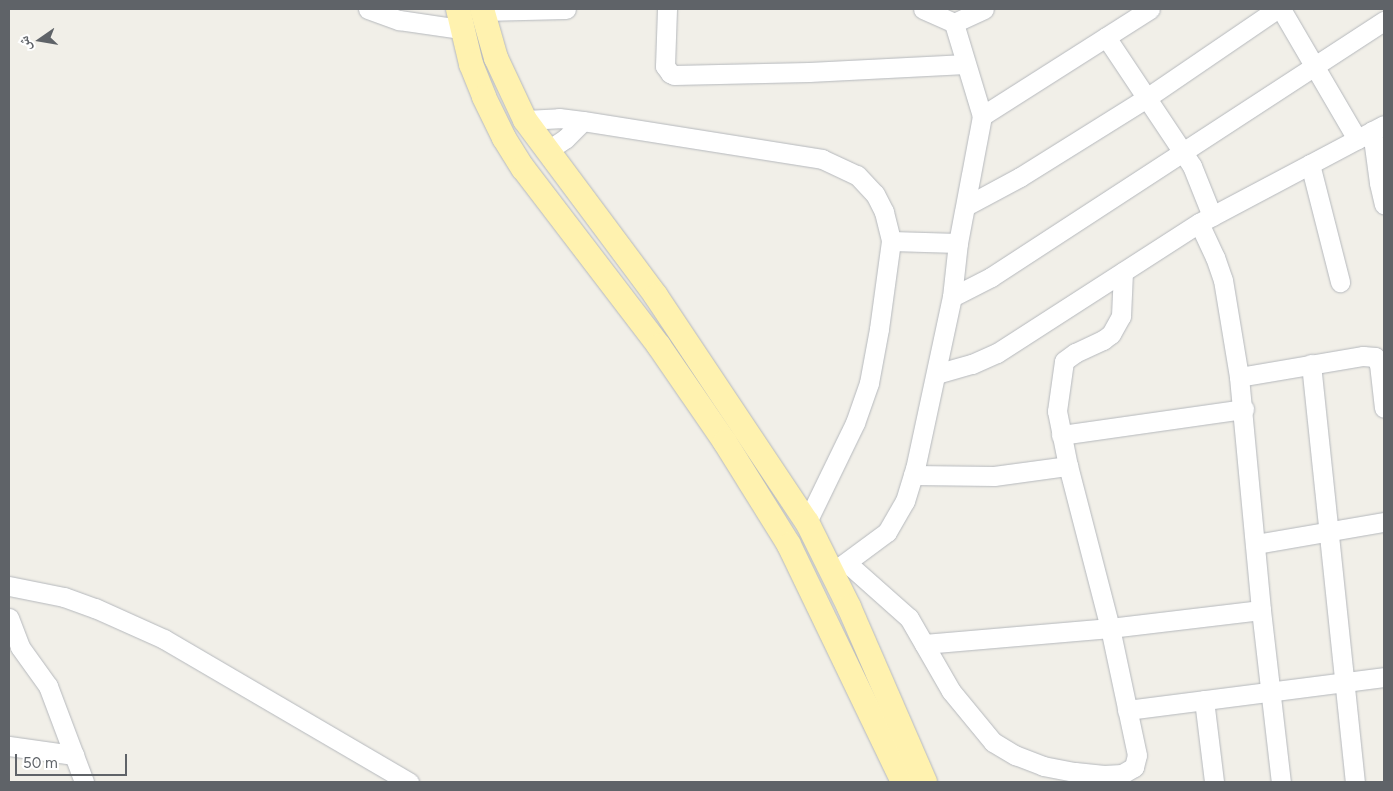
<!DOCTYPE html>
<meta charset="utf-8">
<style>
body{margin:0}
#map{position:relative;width:1393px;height:791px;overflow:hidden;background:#f1efe8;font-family:Figtree,"Noto Naskh Arabic",sans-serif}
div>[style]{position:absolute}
.roads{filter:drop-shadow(0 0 1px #b5b8bc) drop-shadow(0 0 1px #b5b8bc)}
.minor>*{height:19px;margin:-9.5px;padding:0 9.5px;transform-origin:9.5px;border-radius:9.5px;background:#fff}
.major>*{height:24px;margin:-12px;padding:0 12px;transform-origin:12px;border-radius:12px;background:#fff2af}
span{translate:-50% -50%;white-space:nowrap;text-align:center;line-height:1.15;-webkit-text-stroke:4px #fff;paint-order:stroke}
.frame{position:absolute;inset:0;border:10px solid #5f6368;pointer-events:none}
.north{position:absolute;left:15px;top:15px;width:50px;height:50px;-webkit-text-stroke:4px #fff;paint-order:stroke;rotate:257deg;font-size:14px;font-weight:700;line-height:20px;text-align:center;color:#5f6368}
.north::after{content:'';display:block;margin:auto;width:18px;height:22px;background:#5f6368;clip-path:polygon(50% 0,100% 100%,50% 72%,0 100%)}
.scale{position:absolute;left:15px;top:754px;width:112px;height:22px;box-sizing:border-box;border:2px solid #5f6368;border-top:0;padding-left:6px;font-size:15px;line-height:18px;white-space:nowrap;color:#5f6368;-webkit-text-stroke:4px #fff;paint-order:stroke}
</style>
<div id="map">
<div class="roads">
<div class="minor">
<div style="left:368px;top:9px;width:33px;rotate:20deg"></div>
<div style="left:399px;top:20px;width:63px;rotate:8.3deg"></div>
<div style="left:667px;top:9px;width:57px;rotate:92deg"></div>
<div style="left:665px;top:66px;width:9px;rotate:54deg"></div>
<div style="left:670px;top:73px;width:4px;rotate:27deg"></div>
<div style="left:674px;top:75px;width:135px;rotate:-1.3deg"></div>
<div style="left:809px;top:72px;width:157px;rotate:-2.9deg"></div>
<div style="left:923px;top:9px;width:34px;rotate:24deg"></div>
<div style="left:1281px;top:9px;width:151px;rotate:59.7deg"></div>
<div style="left:482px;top:11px;width:84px;rotate:-1.4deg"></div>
<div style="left:1106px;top:37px;width:155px;rotate:56.3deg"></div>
<div style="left:1192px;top:166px;width:54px;rotate:68.2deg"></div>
<div style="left:982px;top:116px;width:97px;rotate:-106.8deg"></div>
<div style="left:954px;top:23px;width:33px;rotate:-25deg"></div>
<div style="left:525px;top:120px;width:34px;rotate:-3deg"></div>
<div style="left:559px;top:118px;width:24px;rotate:7deg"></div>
<div style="left:583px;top:121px;width:242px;rotate:9deg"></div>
<div style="left:822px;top:159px;width:38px;rotate:25deg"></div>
<div style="left:857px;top:175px;width:26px;rotate:47deg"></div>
<div style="left:875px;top:194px;width:20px;rotate:63deg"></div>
<div style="left:884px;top:212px;width:30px;rotate:76deg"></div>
<div style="left:891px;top:241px;width:89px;rotate:97.8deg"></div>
<div style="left:879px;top:329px;width:55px;rotate:100.5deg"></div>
<div style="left:869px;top:383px;width:42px;rotate:109.3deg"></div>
<div style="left:855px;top:423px;width:110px;rotate:115.9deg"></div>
<div style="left:1372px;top:131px;width:52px;rotate:82.3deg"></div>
<div style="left:1379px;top:183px;width:22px;rotate:77deg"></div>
<div style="left:547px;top:151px;width:22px;rotate:-34deg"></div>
<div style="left:565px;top:139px;width:25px;rotate:-45deg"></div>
<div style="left:1310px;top:164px;width:122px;rotate:75.7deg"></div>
<div style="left:966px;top:206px;width:61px;rotate:-28.2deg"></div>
<div style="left:1020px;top:177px;width:147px;rotate:-32deg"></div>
<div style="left:1145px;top:99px;width:160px;rotate:-34.3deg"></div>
<div style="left:1199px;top:223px;width:38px;rotate:65deg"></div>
<div style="left:1215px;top:257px;width:24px;rotate:71deg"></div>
<div style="left:1223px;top:280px;width:98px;rotate:80.6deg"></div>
<div style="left:1239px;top:377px;width:234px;rotate:84.6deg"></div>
<div style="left:1261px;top:610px;width:173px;rotate:83.4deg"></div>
<div style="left:891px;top:241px;width:67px;rotate:1.7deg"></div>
<div style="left:952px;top:297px;width:44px;rotate:-27.1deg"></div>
<div style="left:991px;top:277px;width:469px;rotate:-33.1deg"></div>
<div style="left:1384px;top:363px;width:5px;rotate:169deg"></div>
<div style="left:1379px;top:364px;width:44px;rotate:83.5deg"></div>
<div style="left:1311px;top:364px;width:420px;rotate:84deg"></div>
<div style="left:936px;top:374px;width:37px;rotate:-16deg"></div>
<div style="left:972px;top:364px;width:27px;rotate:-24deg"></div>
<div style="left:997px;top:353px;width:240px;rotate:-32.8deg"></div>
<div style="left:1199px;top:223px;width:209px;rotate:-27.9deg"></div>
<div style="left:1239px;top:377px;width:126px;rotate:-9.6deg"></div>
<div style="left:1363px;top:356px;width:12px;rotate:5deg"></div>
<div style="left:1375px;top:357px;width:8px;rotate:60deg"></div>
<div style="left:1061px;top:435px;width:185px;rotate:-8.1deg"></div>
<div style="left:913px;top:475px;width:81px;rotate:0.7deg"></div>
<div style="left:994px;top:476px;width:75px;rotate:-7.7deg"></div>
<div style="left:1256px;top:544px;width:130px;rotate:-9.8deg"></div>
<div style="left:847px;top:563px;width:83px;rotate:41.6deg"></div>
<div style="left:909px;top:618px;width:84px;rotate:60.1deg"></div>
<div style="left:951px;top:691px;width:66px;rotate:50.5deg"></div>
<div style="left:993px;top:742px;width:26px;rotate:31deg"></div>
<div style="left:1015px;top:755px;width:30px;rotate:21deg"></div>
<div style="left:1043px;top:766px;width:33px;rotate:11deg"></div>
<div style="left:1075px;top:772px;width:29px;rotate:6deg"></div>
<div style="left:1104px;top:775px;width:18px;rotate:-3deg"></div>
<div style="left:1122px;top:774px;width:14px;rotate:-30deg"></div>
<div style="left:1134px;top:767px;width:12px;rotate:-76deg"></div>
<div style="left:1137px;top:755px;width:130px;rotate:-102deg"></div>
<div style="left:1110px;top:628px;width:167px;rotate:-104.5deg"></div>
<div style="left:1068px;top:466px;width:56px;rotate:-101.3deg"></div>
<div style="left:1057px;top:411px;width:50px;rotate:-82deg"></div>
<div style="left:1064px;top:361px;width:14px;rotate:-36deg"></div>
<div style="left:1075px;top:353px;width:31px;rotate:-25deg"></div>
<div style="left:1103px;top:340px;width:10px;rotate:-37deg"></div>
<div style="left:1111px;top:334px;width:21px;rotate:-61deg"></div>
<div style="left:1121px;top:316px;width:44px;rotate:-87.4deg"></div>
<div style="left:837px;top:569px;width:62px;rotate:-36.5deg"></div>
<div style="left:887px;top:532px;width:36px;rotate:-60deg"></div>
<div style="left:905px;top:501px;width:34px;rotate:-73deg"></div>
<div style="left:915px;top:469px;width:176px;rotate:-77.9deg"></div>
<div style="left:952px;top:297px;width:54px;rotate:-83.7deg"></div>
<div style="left:958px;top:243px;width:129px;rotate:-79.3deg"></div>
<div style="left:982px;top:116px;width:199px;rotate:-32.5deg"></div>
<div style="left:9px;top:586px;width:56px;rotate:11.3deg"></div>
<div style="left:64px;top:597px;width:33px;rotate:20deg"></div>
<div style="left:95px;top:608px;width:76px;rotate:24.2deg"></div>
<div style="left:164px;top:639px;width:284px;rotate:30.3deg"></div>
<div style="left:9px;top:618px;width:31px;rotate:69deg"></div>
<div style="left:20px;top:647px;width:48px;rotate:54.3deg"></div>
<div style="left:48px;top:686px;width:103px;rotate:69.4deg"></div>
<div style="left:924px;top:644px;width:187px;rotate:-4.9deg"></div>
<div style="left:1110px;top:628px;width:152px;rotate:-6.8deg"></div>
<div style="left:1204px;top:700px;width:83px;rotate:83deg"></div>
<div style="left:1127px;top:710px;width:259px;rotate:-7.3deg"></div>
<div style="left:9px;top:746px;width:66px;rotate:7.9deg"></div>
</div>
<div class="major">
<div style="left:458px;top:9px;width:57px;rotate:76.7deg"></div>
<div style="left:471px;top:64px;width:35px;rotate:68deg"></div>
<div style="left:484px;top:97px;width:46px;rotate:64deg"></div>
<div style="left:504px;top:138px;width:36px;rotate:58deg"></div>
<div style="left:523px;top:168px;width:224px;rotate:52.6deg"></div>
<div style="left:659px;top:346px;width:116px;rotate:55.5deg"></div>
<div style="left:725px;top:442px;width:121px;rotate:58.1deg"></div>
<div style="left:789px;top:545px;width:263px;rotate:64.3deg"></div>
<div style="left:482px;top:9px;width:51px;rotate:74.1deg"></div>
<div style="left:496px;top:58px;width:68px;rotate:64.9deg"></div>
<div style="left:525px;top:120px;width:219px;rotate:53.3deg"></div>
<div style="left:656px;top:296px;width:272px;rotate:56.3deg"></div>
<div style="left:807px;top:522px;width:95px;rotate:63.7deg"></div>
<div style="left:849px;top:607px;width:191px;rotate:66.5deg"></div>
</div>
</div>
<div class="frame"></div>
<div class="north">ش</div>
<div class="scale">50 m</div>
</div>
